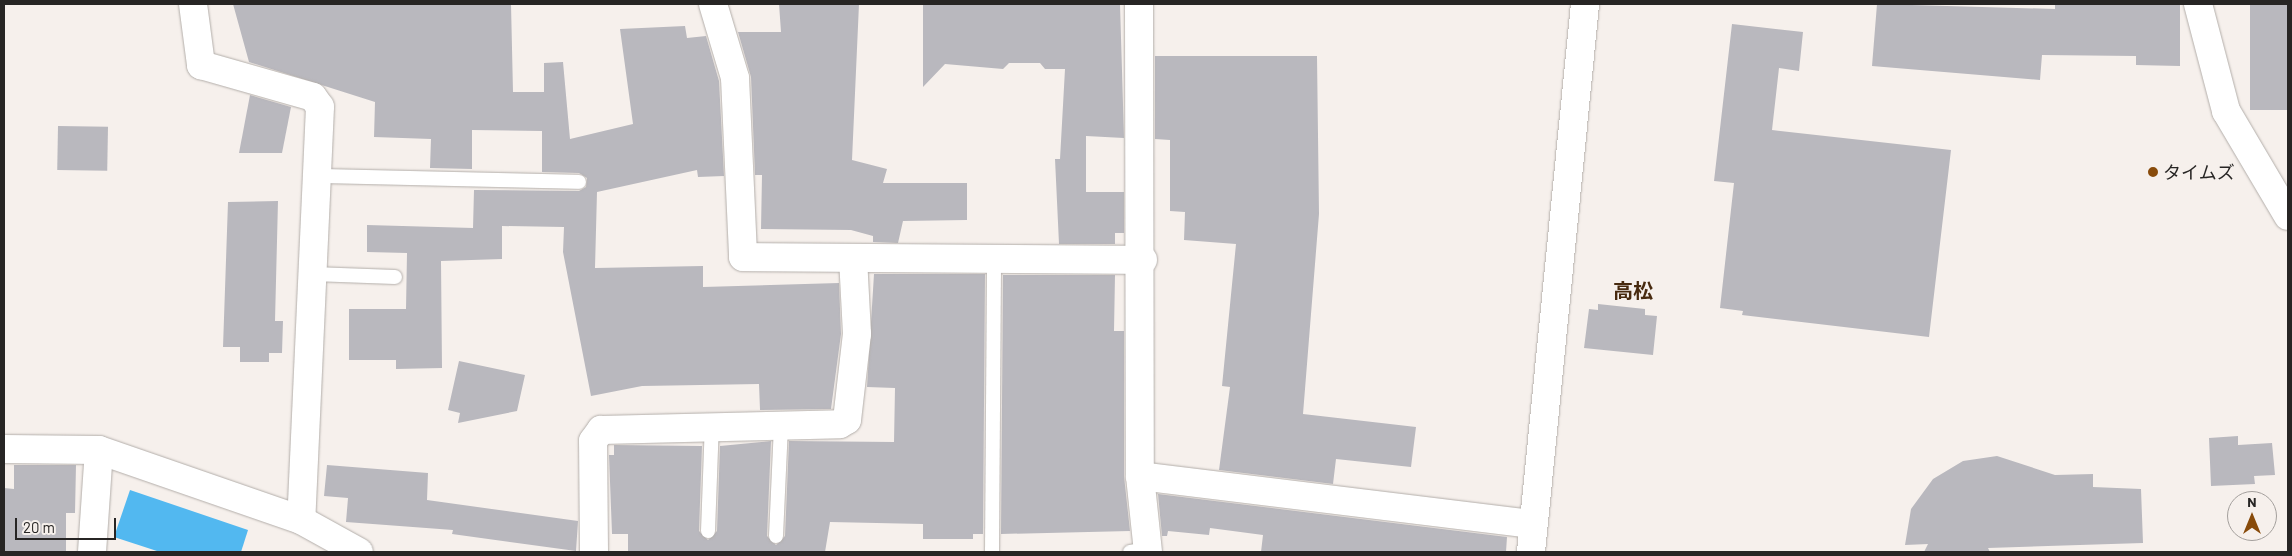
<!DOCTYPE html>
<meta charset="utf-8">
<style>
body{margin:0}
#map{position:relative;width:2292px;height:556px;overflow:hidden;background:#f6f0ec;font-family:Barlow,"Noto Sans JP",sans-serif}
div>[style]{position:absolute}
.water>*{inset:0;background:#52b8f0}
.building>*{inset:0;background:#b9b8be;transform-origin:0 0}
.roads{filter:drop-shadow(0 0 1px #b3aeaa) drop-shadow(0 0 1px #b3aeaa)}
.lane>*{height:14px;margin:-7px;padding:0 7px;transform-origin:7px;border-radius:7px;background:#fff}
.street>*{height:28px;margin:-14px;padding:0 14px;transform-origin:14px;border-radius:14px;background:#fff}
.dots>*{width:14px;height:14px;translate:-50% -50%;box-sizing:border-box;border:2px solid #f6f0ec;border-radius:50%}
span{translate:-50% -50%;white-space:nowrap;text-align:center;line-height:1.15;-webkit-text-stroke:4px #f6f0ec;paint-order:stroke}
.poi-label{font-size:18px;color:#272524}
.left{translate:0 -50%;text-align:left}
.quarter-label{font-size:20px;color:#482a0f;font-weight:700}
.frame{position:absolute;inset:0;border:5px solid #272524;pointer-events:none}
.north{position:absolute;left:2227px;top:491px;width:50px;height:50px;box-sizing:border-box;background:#f6f0ec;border:1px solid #a39f9c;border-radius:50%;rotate:0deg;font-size:14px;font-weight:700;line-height:20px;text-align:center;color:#272524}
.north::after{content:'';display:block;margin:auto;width:18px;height:22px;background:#884b0b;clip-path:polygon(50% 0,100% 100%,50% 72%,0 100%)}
.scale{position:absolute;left:15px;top:518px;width:101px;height:22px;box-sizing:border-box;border:2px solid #272524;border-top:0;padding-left:6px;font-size:15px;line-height:18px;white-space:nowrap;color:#272524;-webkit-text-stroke:4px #f6f0ec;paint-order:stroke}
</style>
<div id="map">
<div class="water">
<div style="clip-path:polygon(130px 490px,248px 530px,241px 552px,160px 552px,114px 537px)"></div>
</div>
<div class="building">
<div style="clip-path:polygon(233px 4px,511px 4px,513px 92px,544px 92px,544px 63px,563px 62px,570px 139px,633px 124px,620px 29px,685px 26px,687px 38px,706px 36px,719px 81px,724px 176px,698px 177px,697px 170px,597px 192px,595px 268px,703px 266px,703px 287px,839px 283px,841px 334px,831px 409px,760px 410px,759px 384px,642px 386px,591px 396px,563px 252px,564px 227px,502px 226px,502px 259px,441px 261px,442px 368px,396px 369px,396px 360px,349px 360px,349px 309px,406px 309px,407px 253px,367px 252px,367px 225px,473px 228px,474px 190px,579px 191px,586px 187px,587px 178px,579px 173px,542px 172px,542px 131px,472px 130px,472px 169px,430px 168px,431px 139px,374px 137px,375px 102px,249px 62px)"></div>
<div style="clip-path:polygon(779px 4px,859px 4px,852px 160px,887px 169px,883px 183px,967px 183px,967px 220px,903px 221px,898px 243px,873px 242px,873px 236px,851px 230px,761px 229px,762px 175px,755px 175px,751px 77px,738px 32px,781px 32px)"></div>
<div style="clip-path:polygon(923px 4px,1120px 4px,1124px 138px,1086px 136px,1086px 192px,1124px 192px,1124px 233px,1115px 233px,1115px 244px,1059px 244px,1055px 159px,1060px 159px,1065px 69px,1045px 69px,1040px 63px,1009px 63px,1003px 69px,945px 64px,923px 87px)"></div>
<div style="clip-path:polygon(1877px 4px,2055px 9px,2055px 4px,2180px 4px,2180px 66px,2136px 65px,2136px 56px,2042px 55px,2040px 80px,1872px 66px)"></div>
<div style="left:2250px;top:4px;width:38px;height:106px"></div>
<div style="clip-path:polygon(1732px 24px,1803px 32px,1799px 71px,1779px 68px,1772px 130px,1951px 150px,1929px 337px,1742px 315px,1743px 311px,1720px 308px,1734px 183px,1714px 181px)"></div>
<div style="clip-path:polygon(1155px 56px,1317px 56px,1319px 214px,1303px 414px,1416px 427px,1411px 467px,1336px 459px,1333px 484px,1219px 470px,1230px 387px,1222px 386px,1236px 244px,1184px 240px,1185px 212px,1170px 211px,1170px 140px,1155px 139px)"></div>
<div style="clip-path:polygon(250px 95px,291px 107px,282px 153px,239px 153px)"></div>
<div style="left:58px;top:126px;width:50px;height:44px;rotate:1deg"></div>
<div style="clip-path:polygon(278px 201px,275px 321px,283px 321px,282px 353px,269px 353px,269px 362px,240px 362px,240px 347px,223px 347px,228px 202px)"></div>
<div style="clip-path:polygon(874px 274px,985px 274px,983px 534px,973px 534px,973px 539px,923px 539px,923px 524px,830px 522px,825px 552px,628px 552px,628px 534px,612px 534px,609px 455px,614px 455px,614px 445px,702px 446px,699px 531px,708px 540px,717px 531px,720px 446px,771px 441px,767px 536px,776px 545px,785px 536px,789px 441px,894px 442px,895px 388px,867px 387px)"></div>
<div style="clip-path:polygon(1003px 275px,1115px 275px,1114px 331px,1124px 331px,1124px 476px,1130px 531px,1001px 534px)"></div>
<div style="clip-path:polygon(1598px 304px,1645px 309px,1645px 315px,1657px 316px,1653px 355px,1584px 348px,1589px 309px,1598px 310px)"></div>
<div style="clip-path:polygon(459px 361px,525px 375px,517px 411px,458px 423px,460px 413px,448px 410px)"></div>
<div style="clip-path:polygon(2238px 436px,2238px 445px,2272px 443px,2275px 475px,2254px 476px,2255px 484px,2211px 486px,2209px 438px)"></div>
<div style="clip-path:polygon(1997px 456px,2055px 475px,2093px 474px,2093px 487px,2141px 489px,2143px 543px,1988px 548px,1990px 552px,1924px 552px,1928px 544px,1905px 545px,1911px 509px,1933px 479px,1963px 461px)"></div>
<div style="clip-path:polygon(14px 465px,76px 465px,75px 513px,66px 513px,66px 552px,4px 552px,4px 488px,14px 489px)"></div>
<div style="clip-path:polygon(327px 465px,428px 473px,427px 500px,578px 521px,576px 551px,452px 534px,453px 530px,346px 522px,348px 498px,324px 496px)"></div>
<div style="clip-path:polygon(1158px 494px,1507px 537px,1506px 552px,1261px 552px,1263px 535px,1210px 528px,1209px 535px,1168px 531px,1167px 536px,1162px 536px)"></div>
</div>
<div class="roads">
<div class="lane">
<div style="left:318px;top:176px;width:261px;rotate:1.3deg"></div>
<div style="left:313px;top:274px;width:82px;rotate:2.1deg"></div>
<div style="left:708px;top:531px;width:107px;rotate:-87.9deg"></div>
<div style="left:776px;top:536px;width:112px;rotate:-87.4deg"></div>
<div style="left:992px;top:552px;width:296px;rotate:-89.6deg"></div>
<div style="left:1130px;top:552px;width:17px;rotate:-10deg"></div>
</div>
<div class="street">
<div style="left:193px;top:4px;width:62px;rotate:82.5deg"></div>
<div style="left:201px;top:65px;width:116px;rotate:15.9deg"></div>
<div style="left:313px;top:97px;width:12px;rotate:55deg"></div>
<div style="left:320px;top:107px;width:413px;rotate:92.6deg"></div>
<div style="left:713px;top:4px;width:77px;rotate:73.4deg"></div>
<div style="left:735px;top:78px;width:179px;rotate:87.4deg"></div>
<div style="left:743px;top:257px;width:400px;rotate:0.4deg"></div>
<div style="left:1139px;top:4px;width:472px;rotate:89.9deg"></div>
<div style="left:1140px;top:476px;width:76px;rotate:84deg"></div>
<div style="left:2198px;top:4px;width:111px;rotate:75.3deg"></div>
<div style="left:2226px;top:111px;width:122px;rotate:59.4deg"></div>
<div style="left:4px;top:449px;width:95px;rotate:0.6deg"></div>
<div style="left:99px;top:450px;width:214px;rotate:19.1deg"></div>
<div style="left:301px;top:520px;width:66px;rotate:28.9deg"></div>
<div style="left:1140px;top:476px;width:396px;rotate:7deg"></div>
<div style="left:92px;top:552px;width:102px;rotate:-86.1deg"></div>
<div style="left:594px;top:552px;width:111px;rotate:-90.5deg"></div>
<div style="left:593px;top:441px;width:14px;rotate:-54deg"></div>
<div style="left:601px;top:430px;width:239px;rotate:-1.4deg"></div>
<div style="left:840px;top:424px;width:8px;rotate:-30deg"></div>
<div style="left:847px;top:420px;width:87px;rotate:-83.4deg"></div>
<div style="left:857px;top:334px;width:76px;rotate:-93deg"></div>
<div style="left:1531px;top:552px;width:551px;rotate:-84.37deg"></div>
</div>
</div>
<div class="dots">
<div style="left:2153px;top:172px;background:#884b0b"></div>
</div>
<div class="poi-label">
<span class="left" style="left:2163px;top:172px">タイムズ</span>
</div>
<div class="quarter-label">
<span style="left:1633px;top:290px">高松</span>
</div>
<div class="frame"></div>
<div class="north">N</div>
<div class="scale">20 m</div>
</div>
